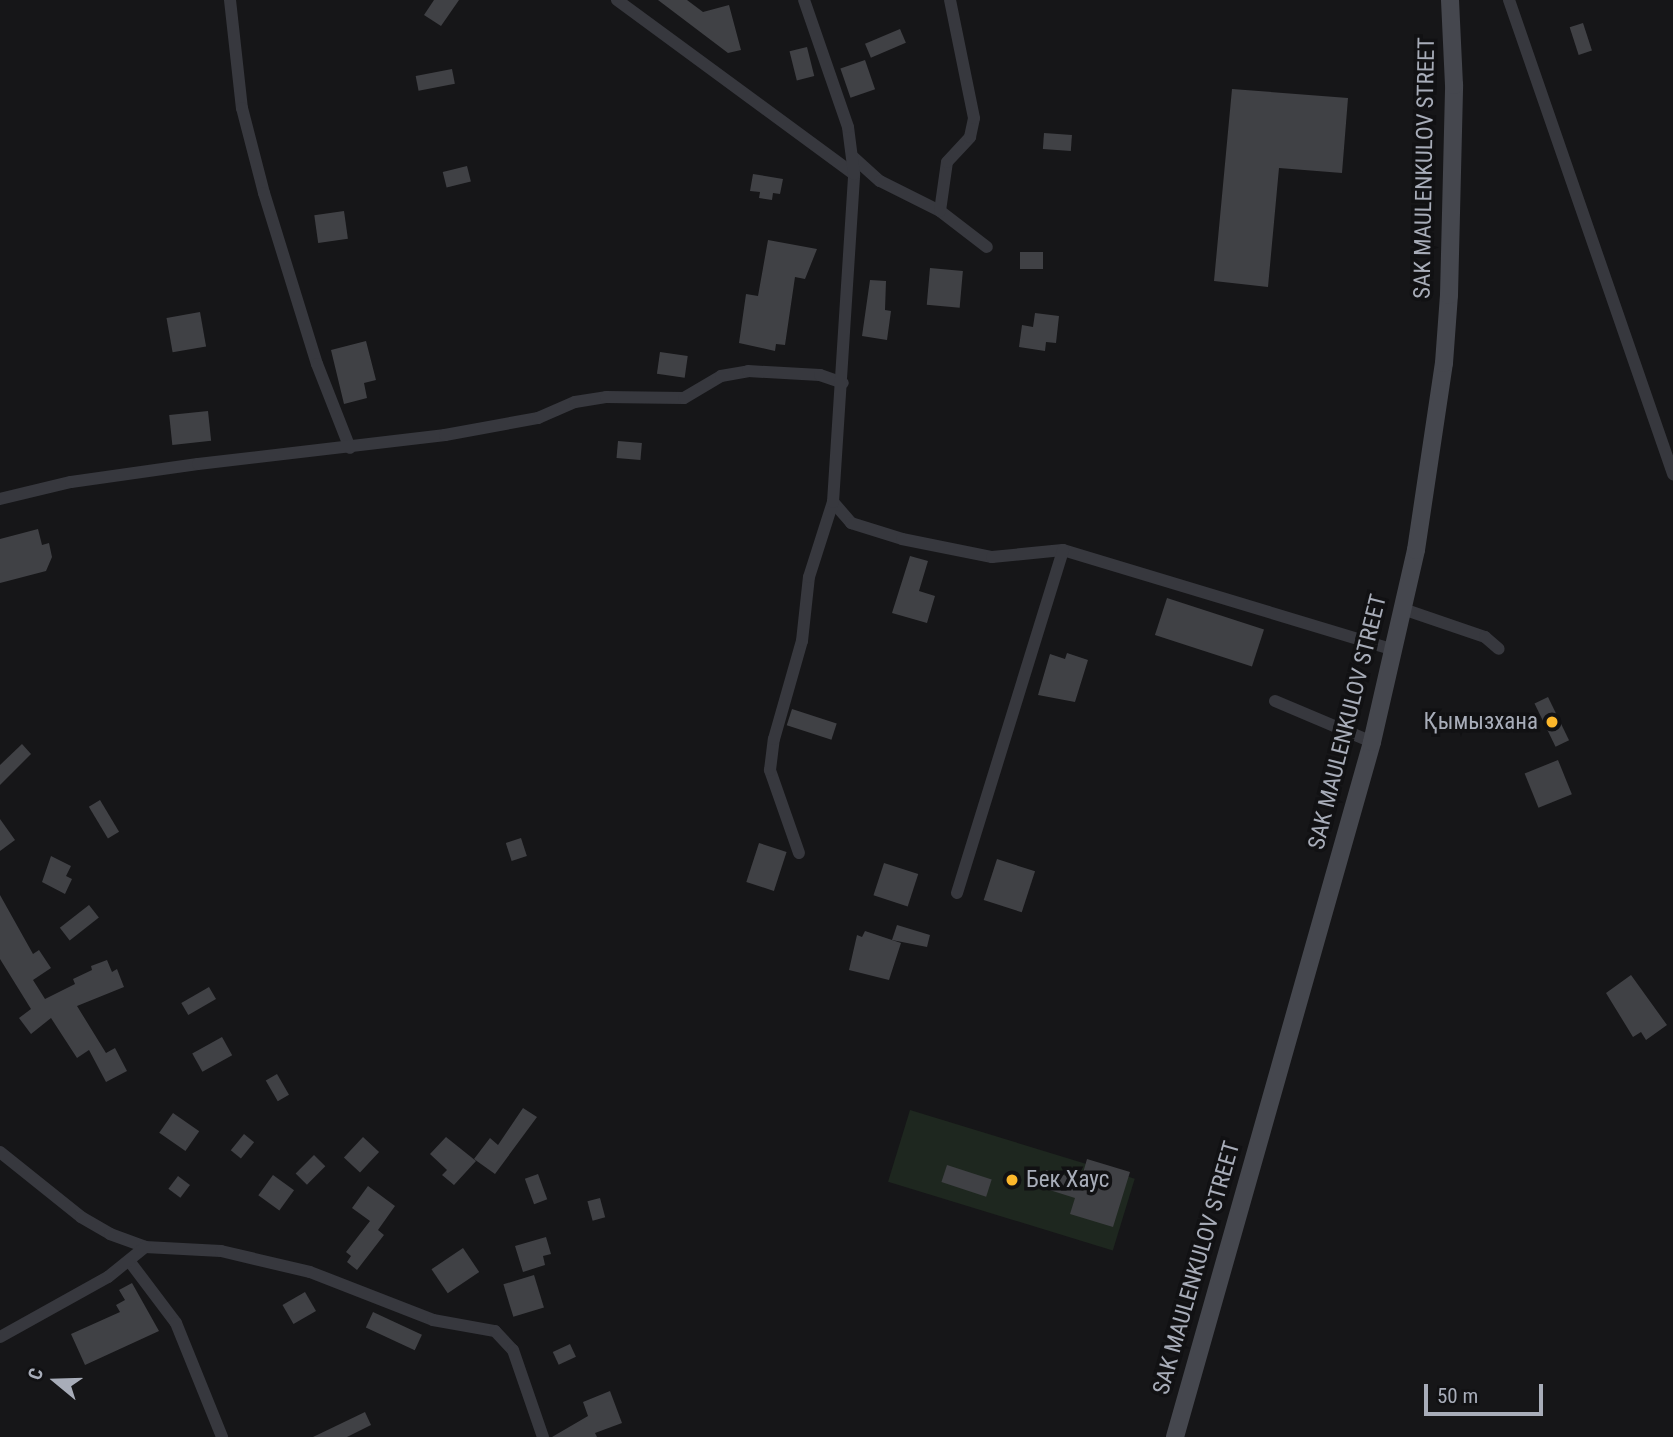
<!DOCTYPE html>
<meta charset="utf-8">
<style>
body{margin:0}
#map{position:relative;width:1673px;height:1437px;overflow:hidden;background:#161618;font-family:"Roboto Condensed",sans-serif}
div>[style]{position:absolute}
.green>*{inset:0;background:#1e271f;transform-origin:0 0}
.building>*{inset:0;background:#404145;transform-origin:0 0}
.minor>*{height:12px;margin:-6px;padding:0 6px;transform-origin:6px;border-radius:6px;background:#37383e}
.secondary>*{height:18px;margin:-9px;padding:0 9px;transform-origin:9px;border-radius:9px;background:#45474e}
.dots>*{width:19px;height:19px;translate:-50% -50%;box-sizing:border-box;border:4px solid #111113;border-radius:50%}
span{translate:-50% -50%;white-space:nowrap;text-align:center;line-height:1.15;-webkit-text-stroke:7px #111113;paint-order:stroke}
.street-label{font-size:23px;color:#a8adb9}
.poi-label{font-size:23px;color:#a8adb9}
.right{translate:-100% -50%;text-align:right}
.left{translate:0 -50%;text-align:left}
.north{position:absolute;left:21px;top:1346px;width:70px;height:70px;-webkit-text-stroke:5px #111113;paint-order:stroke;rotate:289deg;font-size:19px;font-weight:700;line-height:28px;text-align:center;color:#a8adb9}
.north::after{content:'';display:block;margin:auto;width:24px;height:32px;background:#a8adb9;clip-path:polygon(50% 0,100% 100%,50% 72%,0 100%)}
.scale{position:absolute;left:1424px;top:1384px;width:119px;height:32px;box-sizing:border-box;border:4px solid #a8adb9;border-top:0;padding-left:9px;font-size:21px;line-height:24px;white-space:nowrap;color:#a8adb9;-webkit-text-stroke:5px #111113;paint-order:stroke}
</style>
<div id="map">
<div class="green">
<div style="left:910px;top:1110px;width:235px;height:75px;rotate:17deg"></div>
</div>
<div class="building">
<div style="clip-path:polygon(434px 0,459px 0,441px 26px,424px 15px)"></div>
<div style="clip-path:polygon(658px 0,687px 0,703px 12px,729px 5px,741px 50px,728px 53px)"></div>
<div style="left:1583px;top:23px;width:29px;height:14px;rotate:72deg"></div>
<div style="left:900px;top:29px;width:15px;height:38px;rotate:67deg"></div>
<div style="left:807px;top:47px;width:30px;height:18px;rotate:76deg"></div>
<div style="left:865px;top:60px;width:31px;height:26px;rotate:71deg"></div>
<div style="left:452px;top:69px;width:15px;height:37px;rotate:79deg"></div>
<div style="clip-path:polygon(1232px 89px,1348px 98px,1342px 173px,1279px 168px,1268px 287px,1214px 281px)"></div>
<div style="left:1044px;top:133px;width:28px;height:16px;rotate:4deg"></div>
<div style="left:467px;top:166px;width:16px;height:25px;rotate:76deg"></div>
<div style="clip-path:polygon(753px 174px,783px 179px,780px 194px,773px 193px,772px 200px,759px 198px,760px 192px,750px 191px)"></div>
<div style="left:344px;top:211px;width:28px;height:30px;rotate:82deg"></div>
<div style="clip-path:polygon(768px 240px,817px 249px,805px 279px,795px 277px,785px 345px,776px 344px,775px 351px,739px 343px,746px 294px,758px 296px)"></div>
<div style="left:1043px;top:252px;width:17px;height:23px;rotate:90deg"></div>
<div style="left:930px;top:268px;width:33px;height:37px;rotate:5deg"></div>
<div style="clip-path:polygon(870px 280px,886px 281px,885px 310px,891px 311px,887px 340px,862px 336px)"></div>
<div style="left:200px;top:312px;width:35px;height:34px;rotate:80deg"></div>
<div style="clip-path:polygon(1035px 313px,1059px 316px,1056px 343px,1046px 342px,1045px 351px,1019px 347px,1022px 325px,1033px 327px)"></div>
<div style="clip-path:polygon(366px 341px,376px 380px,364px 383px,367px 398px,344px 404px,331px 350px)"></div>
<div style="left:660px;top:352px;width:28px;height:22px;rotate:8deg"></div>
<div style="left:208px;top:411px;width:30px;height:39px;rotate:84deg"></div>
<div style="left:618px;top:441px;width:24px;height:17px;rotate:5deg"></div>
<div style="clip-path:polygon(38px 529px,42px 545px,49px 543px,52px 557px,46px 571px,0 583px,0 539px)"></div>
<div style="clip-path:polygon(910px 556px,928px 561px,919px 591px,935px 596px,927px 623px,892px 613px)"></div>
<div style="left:1167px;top:598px;width:102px;height:39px;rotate:18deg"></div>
<div style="clip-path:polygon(1067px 653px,1088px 660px,1075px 702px,1038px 695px,1050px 654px,1065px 659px)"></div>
<div style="left:1548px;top:697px;width:48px;height:15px;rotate:64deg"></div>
<div style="left:792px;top:709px;width:47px;height:17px;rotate:18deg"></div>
<div style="clip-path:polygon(22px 744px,31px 754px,0 785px,0 765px)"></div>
<div style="left:1558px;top:760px;width:37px;height:36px;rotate:68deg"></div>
<div style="left:100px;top:800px;width:37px;height:13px;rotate:59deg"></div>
<div style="clip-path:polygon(0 819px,15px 840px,0 851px)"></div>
<div style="left:521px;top:838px;width:19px;height:16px;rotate:72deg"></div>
<div style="left:759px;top:843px;width:29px;height:41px;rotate:18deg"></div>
<div style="clip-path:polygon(51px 856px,71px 866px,66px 876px,72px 879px,65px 894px,42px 882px)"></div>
<div style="left:997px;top:859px;width:40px;height:43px;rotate:18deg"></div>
<div style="left:884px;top:863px;width:36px;height:34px;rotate:18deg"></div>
<div style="clip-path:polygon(0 895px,33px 954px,39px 950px,51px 968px,33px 980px,45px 999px,75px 984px,73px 979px,92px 970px,91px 966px,107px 960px,112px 972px,117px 969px,124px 987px,77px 1006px,106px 1053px,115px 1048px,127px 1071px,106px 1082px,89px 1050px,77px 1058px,51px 1018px,31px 1034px,19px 1018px,31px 1009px,0 959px)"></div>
<div style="left:89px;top:905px;width:16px;height:37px;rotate:52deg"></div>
<div style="clip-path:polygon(897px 925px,930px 935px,927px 947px,892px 940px)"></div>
<div style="clip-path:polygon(865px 931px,901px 943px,889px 980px,849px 970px,857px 935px,862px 937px)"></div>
<div style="clip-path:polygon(1631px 975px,1667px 1025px,1646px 1040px,1641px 1032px,1633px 1037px,1606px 993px)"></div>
<div style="left:209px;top:987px;width:14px;height:32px;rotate:60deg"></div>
<div style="left:222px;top:1037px;width:21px;height:34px;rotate:61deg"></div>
<div style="left:277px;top:1074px;width:24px;height:13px;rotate:60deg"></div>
<div style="clip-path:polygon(523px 1108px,537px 1117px,495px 1174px,474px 1159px,490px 1138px,498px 1145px)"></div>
<div style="left:173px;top:1113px;width:32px;height:24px;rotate:35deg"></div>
<div style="left:244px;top:1134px;width:13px;height:21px;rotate:39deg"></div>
<div style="left:363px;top:1137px;width:22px;height:28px;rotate:43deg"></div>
<div style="clip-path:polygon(446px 1137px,476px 1161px,454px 1185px,442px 1175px,447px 1170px,430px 1154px)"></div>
<div style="left:314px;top:1155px;width:16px;height:26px;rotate:45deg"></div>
<div style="clip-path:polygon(1087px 1159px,1130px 1172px,1113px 1227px,1070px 1214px,1075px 1198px,1040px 1187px,1046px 1170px,1081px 1180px)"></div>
<div style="left:947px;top:1165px;width:47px;height:18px;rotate:18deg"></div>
<div style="left:538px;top:1174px;width:27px;height:14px;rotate:70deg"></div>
<div style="left:273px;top:1175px;width:26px;height:25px;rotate:36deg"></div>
<div style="left:178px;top:1176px;width:15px;height:16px;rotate:37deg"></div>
<div style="clip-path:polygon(368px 1186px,395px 1206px,378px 1230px,384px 1235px,357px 1270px,347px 1262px,351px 1256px,346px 1252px,370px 1221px,352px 1208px)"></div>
<div style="left:600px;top:1198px;width:20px;height:13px;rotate:75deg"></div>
<div style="clip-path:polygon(546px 1237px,551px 1254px,543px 1256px,545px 1265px,523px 1272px,515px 1246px)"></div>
<div style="left:463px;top:1248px;width:29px;height:38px;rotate:56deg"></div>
<div style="left:534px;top:1275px;width:34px;height:32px;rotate:73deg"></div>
<div style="clip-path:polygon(132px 1283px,159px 1331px,85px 1365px,71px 1334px,120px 1312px,116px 1305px,125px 1300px,119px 1290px)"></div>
<div style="left:305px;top:1292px;width:22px;height:26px;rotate:60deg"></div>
<div style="left:373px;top:1312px;width:54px;height:17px;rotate:25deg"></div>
<div style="left:570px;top:1344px;width:14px;height:19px;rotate:65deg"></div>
<div style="clip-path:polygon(610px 1391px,622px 1423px,595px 1433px,597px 1437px,552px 1437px,588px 1416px,583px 1402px)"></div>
<div style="clip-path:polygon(365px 1412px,371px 1425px,347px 1437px,313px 1437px)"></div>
</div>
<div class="minor">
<div style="left:230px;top:0;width:109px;rotate:83.7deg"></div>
<div style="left:242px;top:108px;width:88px;rotate:75.5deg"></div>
<div style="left:264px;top:193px;width:179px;rotate:72.8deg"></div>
<div style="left:317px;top:364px;width:90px;rotate:68.6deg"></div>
<div style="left:617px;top:0;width:294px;rotate:36.3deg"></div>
<div style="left:1509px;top:0;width:502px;rotate:70.91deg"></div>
<div style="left:853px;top:157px;width:36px;rotate:42deg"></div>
<div style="left:880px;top:181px;width:67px;rotate:26.6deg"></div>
<div style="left:940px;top:211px;width:59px;rotate:37.5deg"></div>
<div style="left:940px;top:211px;width:49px;rotate:-81.9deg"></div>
<div style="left:947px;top:162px;width:34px;rotate:-47deg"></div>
<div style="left:970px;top:137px;width:19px;rotate:-78deg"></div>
<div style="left:974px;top:118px;width:120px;rotate:-101.5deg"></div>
<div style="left:0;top:499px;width:73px;rotate:-13.5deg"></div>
<div style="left:71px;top:482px;width:128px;rotate:-8.1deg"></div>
<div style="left:198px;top:464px;width:249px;rotate:-6.7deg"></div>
<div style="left:445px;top:435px;width:95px;rotate:-10.4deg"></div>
<div style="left:538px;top:418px;width:40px;rotate:-23.4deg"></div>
<div style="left:575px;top:402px;width:31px;rotate:-9deg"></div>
<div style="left:606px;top:397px;width:78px;rotate:0.7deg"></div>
<div style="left:684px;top:398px;width:43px;rotate:-30.7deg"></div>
<div style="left:721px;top:376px;width:27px;rotate:-10deg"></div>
<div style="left:748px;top:371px;width:72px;rotate:3.2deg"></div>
<div style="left:820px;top:375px;width:24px;rotate:19deg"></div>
<div style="left:833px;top:502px;width:28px;rotate:49deg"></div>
<div style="left:851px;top:523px;width:53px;rotate:17.4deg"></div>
<div style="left:902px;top:539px;width:92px;rotate:11.3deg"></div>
<div style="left:992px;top:557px;width:71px;rotate:-5.6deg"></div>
<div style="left:1063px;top:550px;width:346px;rotate:16.8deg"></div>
<div style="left:1403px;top:609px;width:87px;rotate:18.9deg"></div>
<div style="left:1485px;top:637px;width:18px;rotate:41deg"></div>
<div style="left:1275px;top:701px;width:105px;rotate:22.9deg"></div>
<div style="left:799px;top:853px;width:88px;rotate:-109.3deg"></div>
<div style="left:770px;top:770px;width:31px;rotate:-83deg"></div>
<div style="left:774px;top:739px;width:102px;rotate:-74.1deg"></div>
<div style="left:802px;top:641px;width:64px;rotate:-83.8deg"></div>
<div style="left:809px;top:577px;width:79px;rotate:-72.3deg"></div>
<div style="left:833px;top:502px;width:329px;rotate:-86.3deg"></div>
<div style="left:854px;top:174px;width:47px;rotate:-97.3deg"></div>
<div style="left:848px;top:127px;width:134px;rotate:-109.1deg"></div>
<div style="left:957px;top:893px;width:359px;rotate:-72.8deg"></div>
<div style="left:0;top:1152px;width:104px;rotate:38.7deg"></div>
<div style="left:81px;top:1217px;width:34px;rotate:30deg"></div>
<div style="left:110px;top:1234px;width:37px;rotate:20deg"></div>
<div style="left:145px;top:1247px;width:76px;rotate:3deg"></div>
<div style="left:221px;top:1251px;width:91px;rotate:13.3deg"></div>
<div style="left:310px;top:1272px;width:132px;rotate:21.3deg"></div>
<div style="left:433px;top:1320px;width:63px;rotate:10.1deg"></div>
<div style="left:495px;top:1331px;width:26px;rotate:47deg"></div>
<div style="left:513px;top:1350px;width:92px;rotate:71deg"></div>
<div style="left:130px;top:1262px;width:76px;rotate:53deg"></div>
<div style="left:176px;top:1323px;width:123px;rotate:68deg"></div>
<div style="left:0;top:1337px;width:124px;rotate:-29.1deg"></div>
<div style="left:108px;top:1277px;width:48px;rotate:-39deg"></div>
</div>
<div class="secondary">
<div style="left:1175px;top:1437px;width:722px;rotate:-74.17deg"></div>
<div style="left:1372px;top:742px;width:197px;rotate:-77.1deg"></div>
<div style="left:1416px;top:550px;width:189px;rotate:-81.5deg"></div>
<div style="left:1444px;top:363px;width:68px;rotate:-85.8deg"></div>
<div style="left:1449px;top:295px;width:210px;rotate:-88.6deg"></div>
<div style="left:1454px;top:85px;width:85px;rotate:-92.7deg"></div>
</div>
<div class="dots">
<div style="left:1552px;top:722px;background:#fcb72b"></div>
<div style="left:1012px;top:1180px;background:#fcb72b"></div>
</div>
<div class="street-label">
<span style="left:1425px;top:168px;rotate:-89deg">SAK MAULENKULOV STREET</span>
<span style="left:1348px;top:722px;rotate:-76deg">SAK MAULENKULOV STREET</span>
<span style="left:1197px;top:1268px;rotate:-74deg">SAK MAULENKULOV STREET</span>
</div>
<div class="poi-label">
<span class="right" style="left:1538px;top:722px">Қымызхана</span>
<span class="left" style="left:1026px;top:1180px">Бек Хаус</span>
</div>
<div class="north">С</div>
<div class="scale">50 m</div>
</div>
